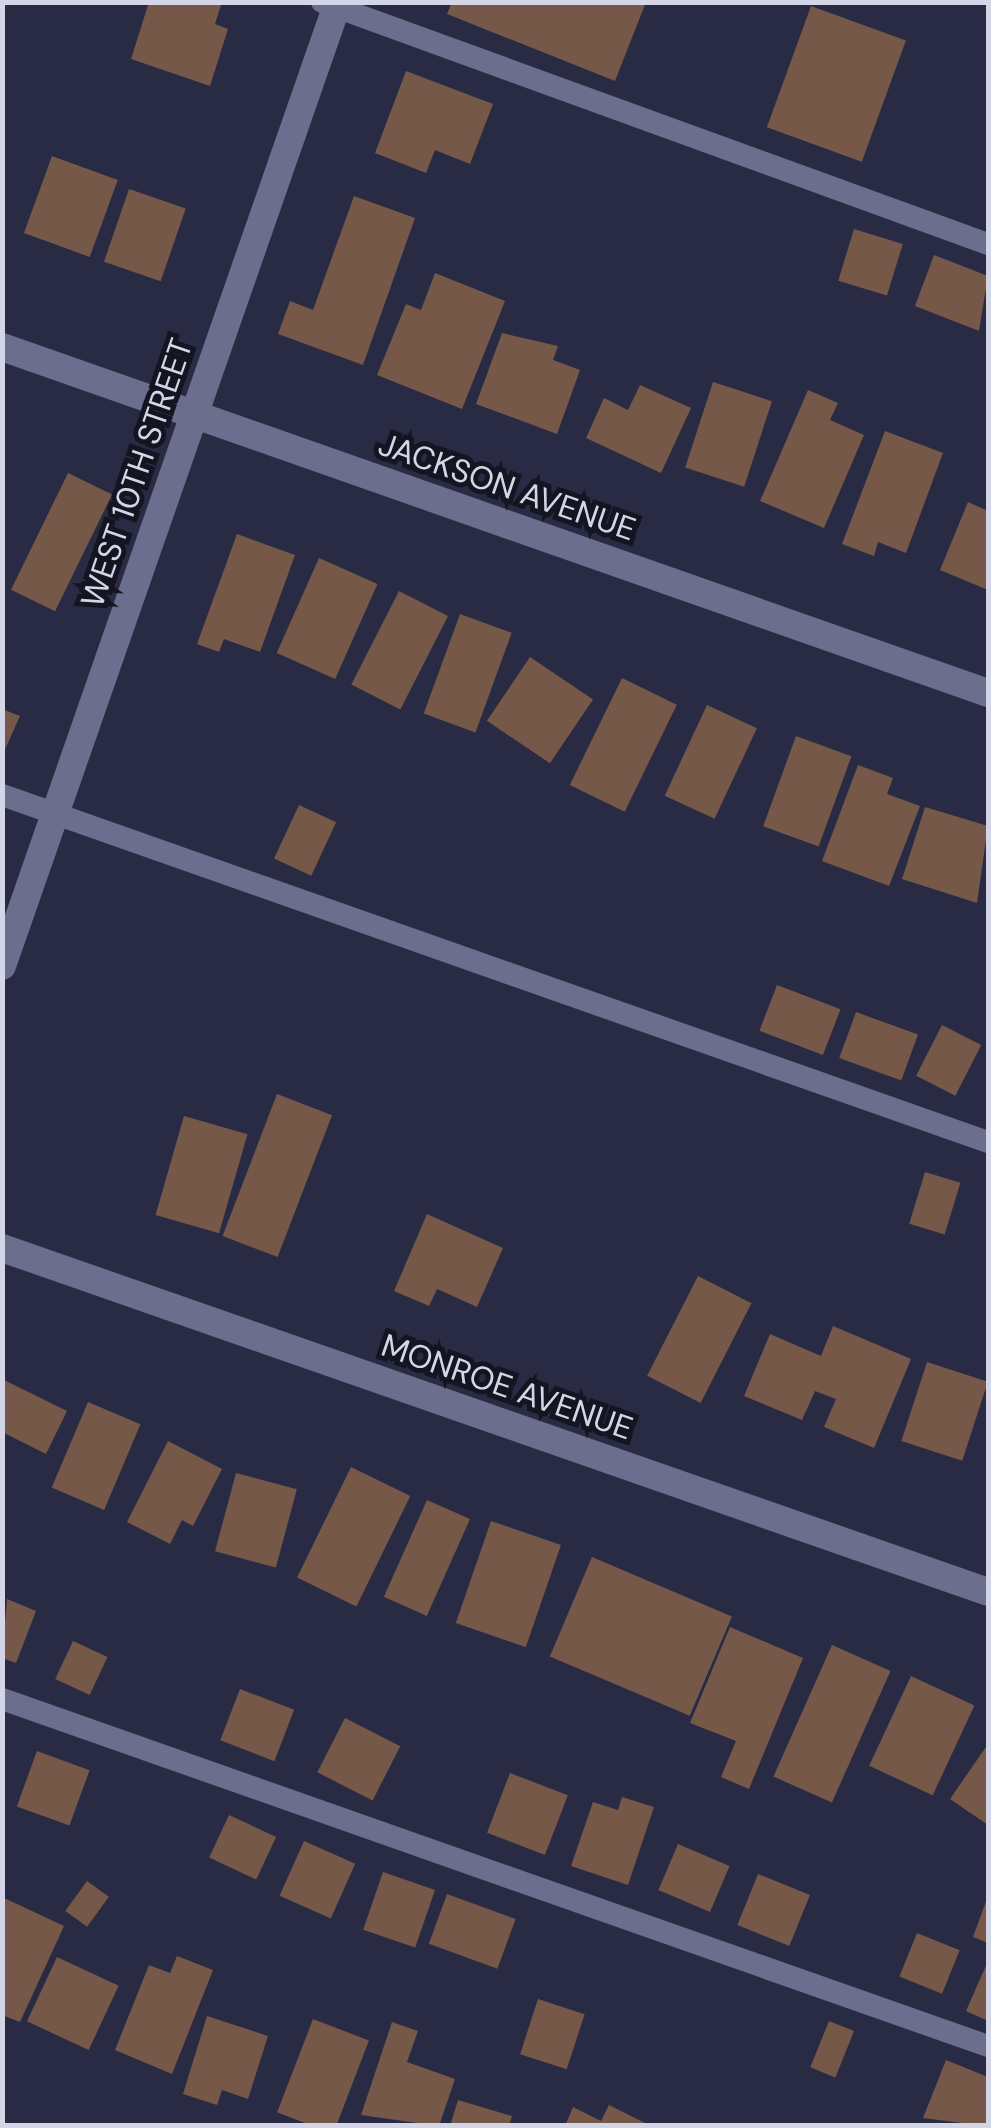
<!DOCTYPE html>
<style>
body{margin:0}
#map{position:relative;width:991px;height:2128px;overflow:hidden;background:#292b45;font-family:"DM Sans",sans-serif}
div>[style]{position:absolute}
.building>*{inset:0;background:#755847;transform-origin:0 0}
.service>*{height:22px;margin:-11px;padding:0 11px;transform-origin:11px;border-radius:11px;background:#6b6e8c}
.minor>*{height:28px;margin:-14px;padding:0 14px;transform-origin:14px;border-radius:14px;background:#6b6e8c}
span{translate:-50% -50%;white-space:nowrap;text-align:center;line-height:1.15;-webkit-text-stroke:10px #141521;paint-order:stroke}
.street-label{font-size:32px;color:#d4d6e7}
.frame{position:absolute;inset:0;border:5px solid #d4d6e7;pointer-events:none}
</style>
<div id="map">
<div class="building">
<div style="clip-path:polygon(149px 2px,222px 2px,215px 24px,228px 29px,210px 86px,131px 59px)"></div>
<div style="clip-path:polygon(452px 2px,646px 2px,615px 81px,447px 14px)"></div>
<div style="left:811px;top:6px;width:101px;height:129px;rotate:20deg"></div>
<div style="clip-path:polygon(406px 71px,493px 104px,470px 164px,435px 150px,426px 173px,375px 153px)"></div>
<div style="left:52px;top:156px;width:70px;height:82px;rotate:20deg"></div>
<div style="left:129px;top:189px;width:60px;height:77px;rotate:19deg"></div>
<div style="clip-path:polygon(354px 196px,415px 218px,363px 365px,278px 334px,290px 301px,313px 310px)"></div>
<div style="left:854px;top:229px;width:51px;height:54px;rotate:17deg"></div>
<div style="clip-path:polygon(934px 255px,988px 276px,979px 331px,915px 306px)"></div>
<div style="clip-path:polygon(435px 273px,505px 301px,462px 409px,377px 375px,406px 304px,421px 310px)"></div>
<div style="clip-path:polygon(502px 333px,558px 346px,553px 360px,580px 370px,557px 434px,476px 404px)"></div>
<div style="left:713px;top:382px;width:62px;height:90px;rotate:18deg"></div>
<div style="clip-path:polygon(640px 385px,691px 408px,661px 473px,586px 438px,604px 398px,628px 410px)"></div>
<div style="clip-path:polygon(808px 390px,838px 403px,830px 420px,864px 435px,824px 528px,760px 501px)"></div>
<div style="clip-path:polygon(885px 431px,943px 453px,906px 553px,878px 542px,874px 556px,842px 544px)"></div>
<div style="left:68px;top:473px;width:49px;height:130px;rotate:26deg"></div>
<div style="clip-path:polygon(968px 502px,988px 511px,988px 590px,940px 570px)"></div>
<div style="clip-path:polygon(237px 534px,295px 555px,260px 652px,224px 639px,219px 652px,197px 644px)"></div>
<div style="left:319px;top:558px;width:64px;height:104px;rotate:24deg"></div>
<div style="left:399px;top:591px;width:55px;height:105px;rotate:27deg"></div>
<div style="left:460px;top:614px;width:55px;height:106px;rotate:20deg"></div>
<div style="left:530px;top:657px;width:76px;height:77px;rotate:34deg"></div>
<div style="left:622px;top:678px;width:61px;height:119px;rotate:26deg"></div>
<div style="left:707px;top:705px;width:55px;height:100px;rotate:25deg"></div>
<div style="clip-path:polygon(2px 709px,20px 716px,2px 756px)"></div>
<div style="left:796px;top:736px;width:59px;height:96px;rotate:20deg"></div>
<div style="clip-path:polygon(858px 765px,893px 778px,887px 794px,920px 806px,889px 886px,822px 861px)"></div>
<div style="left:299px;top:805px;width:41px;height:59px;rotate:25deg"></div>
<div style="clip-path:polygon(925px 807px,988px 826px,977px 903px,902px 879px)"></div>
<div style="left:777px;top:985px;width:68px;height:49px;rotate:21deg"></div>
<div style="left:856px;top:1012px;width:66px;height:49px;rotate:20deg"></div>
<div style="left:942px;top:1025px;width:44px;height:57px;rotate:27deg"></div>
<div style="left:277px;top:1094px;width:59px;height:152px;rotate:21deg"></div>
<div style="left:184px;top:1116px;width:66px;height:103px;rotate:16deg"></div>
<div style="left:925px;top:1172px;width:37px;height:54px;rotate:17deg"></div>
<div style="clip-path:polygon(427px 1214px,503px 1248px,477px 1307px,437px 1289px,429px 1306px,394px 1291px)"></div>
<div style="left:698px;top:1276px;width:60px;height:112px;rotate:27deg"></div>
<div style="clip-path:polygon(833px 1326px,911px 1359px,874px 1448px,824px 1427px,836px 1399px,815px 1391px,802px 1420px,744px 1396px,770px 1334px,821px 1356px)"></div>
<div style="left:927px;top:1362px;width:64px;height:83px;rotate:18deg"></div>
<div style="clip-path:polygon(2px 1379px,67px 1411px,46px 1454px,2px 1432px)"></div>
<div style="left:88px;top:1402px;width:57px;height:93px;rotate:23deg"></div>
<div style="clip-path:polygon(168px 1441px,222px 1469px,193px 1526px,182px 1520px,170px 1544px,127px 1522px)"></div>
<div style="left:351px;top:1467px;width:66px;height:123px;rotate:26deg"></div>
<div style="left:236px;top:1473px;width:63px;height:81px;rotate:15deg"></div>
<div style="left:427px;top:1500px;width:47px;height:106px;rotate:24deg"></div>
<div style="left:491px;top:1521px;width:74px;height:108px;rotate:19deg"></div>
<div style="left:592px;top:1557px;width:152px;height:108px;rotate:23deg"></div>
<div style="clip-path:polygon(7px 1599px,36px 1611px,16px 1663px,2px 1658px)"></div>
<div style="clip-path:polygon(730px 1627px,803px 1658px,749px 1789px,721px 1777px,736px 1741px,690px 1723px)"></div>
<div style="left:73px;top:1641px;width:38px;height:42px;rotate:25deg"></div>
<div style="left:832px;top:1645px;width:64px;height:144px;rotate:24deg"></div>
<div style="left:911px;top:1676px;width:70px;height:99px;rotate:25deg"></div>
<div style="left:240px;top:1689px;width:58px;height:55px;rotate:21deg"></div>
<div style="left:345px;top:1718px;width:62px;height:61px;rotate:27deg"></div>
<div style="clip-path:polygon(988px 1744px,988px 1825px,950px 1799px)"></div>
<div style="left:37px;top:1751px;width:56px;height:59px;rotate:20deg"></div>
<div style="left:510px;top:1773px;width:62px;height:64px;rotate:21deg"></div>
<div style="clip-path:polygon(622px 1797px,654px 1807px,628px 1885px,571px 1866px,593px 1802px,618px 1810px)"></div>
<div style="left:229px;top:1815px;width:52px;height:47px;rotate:25deg"></div>
<div style="left:304px;top:1841px;width:56px;height:60px;rotate:24deg"></div>
<div style="left:678px;top:1844px;width:56px;height:50px;rotate:23deg"></div>
<div style="left:383px;top:1872px;width:55px;height:61px;rotate:19deg"></div>
<div style="left:758px;top:1874px;width:56px;height:55px;rotate:22deg"></div>
<div style="left:87px;top:1881px;width:27px;height:37px;rotate:36deg"></div>
<div style="left:447px;top:1894px;width:73px;height:53px;rotate:20deg"></div>
<div style="clip-path:polygon(988px 1896px,988px 1943px,973px 1937px)"></div>
<div style="clip-path:polygon(2px 1897px,64px 1926px,20px 2022px,2px 2015px)"></div>
<div style="left:917px;top:1933px;width:46px;height:47px;rotate:22deg"></div>
<div style="clip-path:polygon(177px 1956px,213px 1970px,172px 2074px,115px 2050px,149px 1965px,170px 1973px)"></div>
<div style="left:57px;top:1957px;width:68px;height:71px;rotate:25deg"></div>
<div style="clip-path:polygon(988px 1961px,988px 2021px,966px 2011px)"></div>
<div style="left:538px;top:1999px;width:49px;height:58px;rotate:18deg"></div>
<div style="clip-path:polygon(207px 2016px,268px 2036px,248px 2099px,222px 2090px,217px 2105px,183px 2094px)"></div>
<div style="left:313px;top:2019px;width:60px;height:100px;rotate:21deg"></div>
<div style="left:829px;top:2021px;width:27px;height:50px;rotate:22deg"></div>
<div style="clip-path:polygon(392px 2022px,418px 2031px,407px 2062px,455px 2079px,439px 2126px,361px 2115px)"></div>
<div style="clip-path:polygon(946px 2060px,988px 2077px,986px 2126px,923px 2118px)"></div>
<div style="clip-path:polygon(458px 2100px,512px 2116px,509px 2126px,450px 2126px)"></div>
<div style="clip-path:polygon(609px 2105px,651px 2126px,565px 2126px,573px 2107px,601px 2121px)"></div>
</div>
<div class="service">
<div style="left:322px;top:2px;width:709px;rotate:19.97deg"></div>
<div style="left:2px;top:795px;width:1045px;rotate:19.39deg"></div>
<div style="left:2px;top:1699px;width:1045px;rotate:19.39deg"></div>
</div>
<div class="minor">
<div style="left:2px;top:347px;width:1045px;rotate:19.34deg"></div>
<div style="left:2px;top:966px;width:1021px;rotate:-70.78deg"></div>
<div style="left:2px;top:1248px;width:1044px;rotate:19.23deg"></div>
</div>
<div class="street-label">
<span style="left:137px;top:473px;rotate:-71deg">WEST 10TH STREET</span>
<span style="left:507px;top:487px;rotate:19deg">JACKSON AVENUE</span>
<span style="left:507px;top:1387px;rotate:19deg">MONROE AVENUE</span>
</div>
<div class="frame"></div>
</div>
